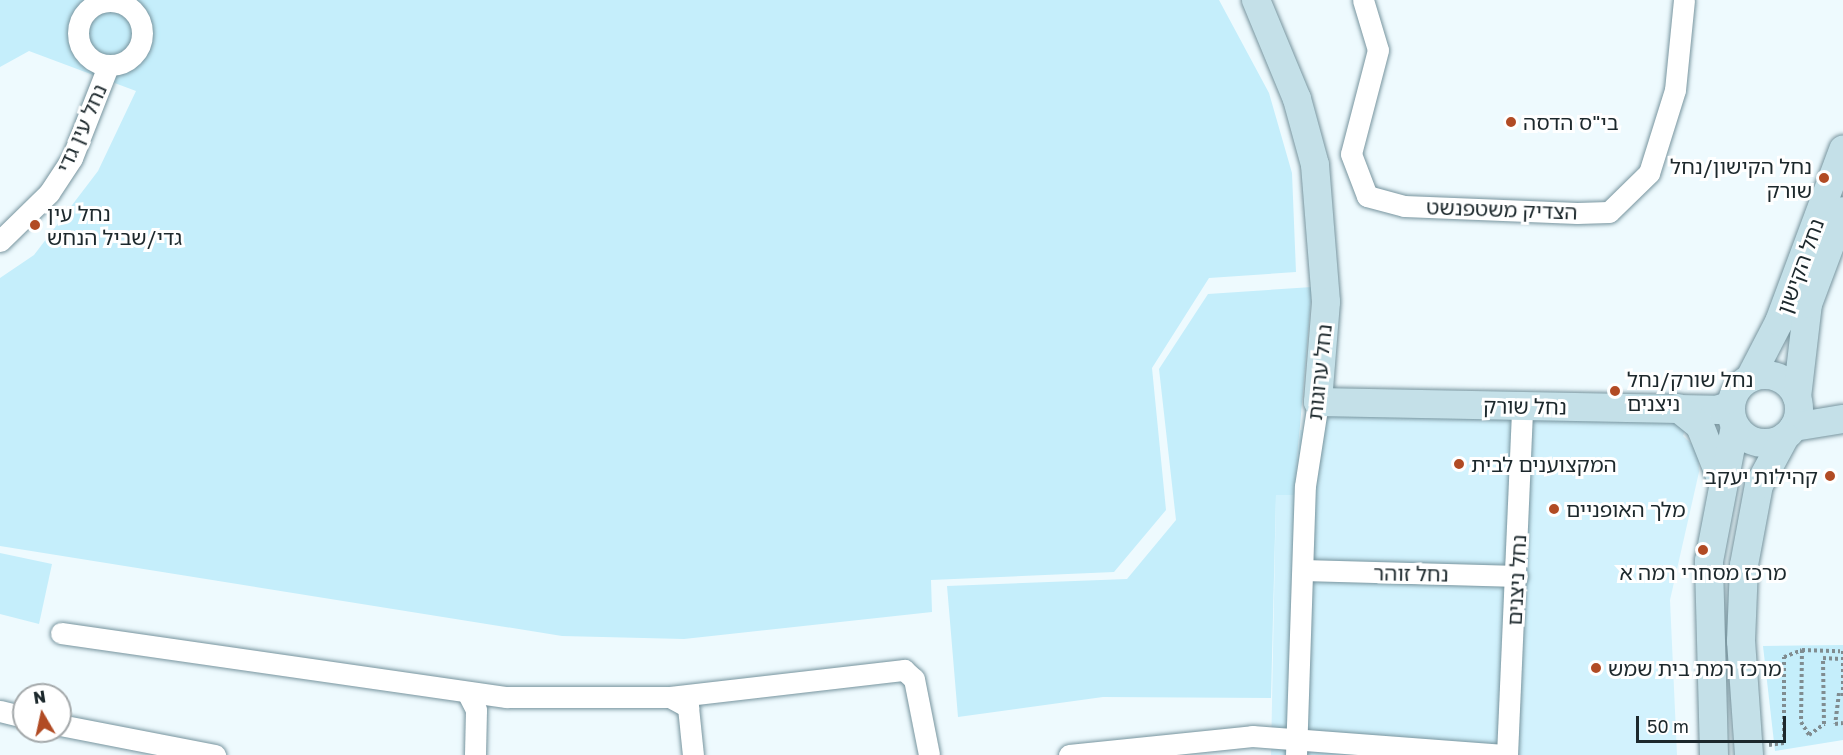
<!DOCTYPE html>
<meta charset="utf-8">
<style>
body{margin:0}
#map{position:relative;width:1843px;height:755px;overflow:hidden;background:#eefafe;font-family:"Golos Text","Noto Sans Hebrew",sans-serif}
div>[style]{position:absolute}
.built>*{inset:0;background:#d2f2fd}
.green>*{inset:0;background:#c5eefb}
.path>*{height:4px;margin-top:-2px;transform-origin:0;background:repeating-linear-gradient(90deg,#808c90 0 3px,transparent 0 6px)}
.roads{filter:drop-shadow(0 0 2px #77949e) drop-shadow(0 0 2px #77949e)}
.street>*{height:21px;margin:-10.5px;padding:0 10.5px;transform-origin:10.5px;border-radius:10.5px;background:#fff}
.street>.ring{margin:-10.5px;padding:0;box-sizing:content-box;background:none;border:21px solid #fff;border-radius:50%}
.secondary>*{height:28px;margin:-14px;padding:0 14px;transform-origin:14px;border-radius:14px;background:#c4e0e8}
.secondary>.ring{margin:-14px;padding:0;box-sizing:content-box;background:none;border:28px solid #c4e0e8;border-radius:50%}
.dots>*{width:16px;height:16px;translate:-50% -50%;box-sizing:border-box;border:3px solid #fff;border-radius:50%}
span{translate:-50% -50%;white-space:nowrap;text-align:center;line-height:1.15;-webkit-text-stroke:6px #fff;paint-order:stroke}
.poi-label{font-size:21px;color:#1c282c}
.left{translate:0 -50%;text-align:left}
.right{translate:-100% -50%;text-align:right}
.street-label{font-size:21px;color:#1c282c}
.north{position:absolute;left:12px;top:683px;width:60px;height:60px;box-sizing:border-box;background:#fff;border:2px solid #a4a9ab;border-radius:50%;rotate:351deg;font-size:16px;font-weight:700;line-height:24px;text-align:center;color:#1c282c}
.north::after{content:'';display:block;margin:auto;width:21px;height:27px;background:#b14b24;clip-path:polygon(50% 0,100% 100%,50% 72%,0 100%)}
.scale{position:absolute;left:1636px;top:716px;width:150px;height:27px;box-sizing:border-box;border:3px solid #1c282c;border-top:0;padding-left:8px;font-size:18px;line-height:21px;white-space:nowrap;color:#1c282c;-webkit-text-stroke:4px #fff;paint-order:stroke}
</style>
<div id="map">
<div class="built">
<div style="clip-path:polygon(1327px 412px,1688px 419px,1683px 436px,1698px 450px,1699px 472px,1670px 600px,1677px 755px,1271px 755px,1276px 495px,1294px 495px,1300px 430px,1323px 431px)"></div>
</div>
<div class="green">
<div style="clip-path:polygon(0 0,1219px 0,1269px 93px,1292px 173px,1296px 272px,1209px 278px,1152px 368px,1166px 510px,1114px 572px,931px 580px,932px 612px,684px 639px,562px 636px,0 546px,0 278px,34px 255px,98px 171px,136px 91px,29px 51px,0 67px)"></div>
<div style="clip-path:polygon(1312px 287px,1294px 495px,1276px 495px,1271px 698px,1103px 697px,958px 717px,947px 586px,1127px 579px,1176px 520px,1159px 369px,1208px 294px)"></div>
<div style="clip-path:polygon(0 553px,52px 564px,39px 624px,0 614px)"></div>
<div style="clip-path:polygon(1843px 645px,1843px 740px,1775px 751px,1763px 646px)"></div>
</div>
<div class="path">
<div style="left:1802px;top:650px;width:38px;rotate:2deg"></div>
<div style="left:1843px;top:651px;width:47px;rotate:90deg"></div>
<div style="left:1839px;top:693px;width:31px;rotate:97deg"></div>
<div style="left:1835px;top:724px;width:8px;rotate:-7deg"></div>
<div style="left:1769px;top:745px;width:15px;rotate:-8deg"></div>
<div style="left:1784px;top:743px;width:86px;rotate:-90deg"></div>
<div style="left:1784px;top:657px;width:19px;rotate:-21deg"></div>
<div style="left:1802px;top:650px;width:72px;rotate:90.8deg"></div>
<div style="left:1801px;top:722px;width:15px;rotate:58deg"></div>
<div style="left:1809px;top:735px;width:19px;rotate:-36deg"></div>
<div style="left:1824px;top:724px;width:66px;rotate:-90.9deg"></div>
<div style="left:1823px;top:658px;width:18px;rotate:3deg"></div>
</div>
<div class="roads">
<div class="street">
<div style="left:1363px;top:0;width:52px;rotate:73.3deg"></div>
<div style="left:1378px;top:50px;width:107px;rotate:104.6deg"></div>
<div style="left:1351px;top:154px;width:45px;rotate:69.1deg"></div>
<div style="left:1367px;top:196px;width:38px;rotate:15deg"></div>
<div style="left:1404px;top:206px;width:173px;rotate:2.3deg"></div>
<div style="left:1577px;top:213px;width:32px;rotate:-2deg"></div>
<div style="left:1609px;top:212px;width:56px;rotate:-44.3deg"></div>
<div style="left:1649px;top:173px;width:87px;rotate:-72.6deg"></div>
<div style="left:1675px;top:90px;width:90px;rotate:-84.3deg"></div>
<div class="ring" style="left:78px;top:1px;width:43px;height:43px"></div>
<div style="left:0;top:241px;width:69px;rotate:-44.4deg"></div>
<div style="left:49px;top:193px;width:42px;rotate:-56.7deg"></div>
<div style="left:72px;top:158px;width:99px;rotate:-68.6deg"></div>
<div style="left:1304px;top:570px;width:213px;rotate:1.6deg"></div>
<div style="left:61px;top:633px;width:450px;rotate:8.2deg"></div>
<div style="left:506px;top:697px;width:164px"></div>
<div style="left:670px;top:697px;width:236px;rotate:-6.6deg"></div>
<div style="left:904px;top:670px;width:13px;rotate:42deg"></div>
<div style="left:914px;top:679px;width:77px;rotate:78.8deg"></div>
<div style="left:467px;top:692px;width:20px;rotate:63deg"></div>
<div style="left:476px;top:710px;width:45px;rotate:91.3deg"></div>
<div style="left:670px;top:697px;width:21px;rotate:29deg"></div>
<div style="left:688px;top:707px;width:48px;rotate:84.1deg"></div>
<div style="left:0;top:711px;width:25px;rotate:14deg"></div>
<div style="left:60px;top:725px;width:158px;rotate:11deg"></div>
<div style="left:1069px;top:755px;width:184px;rotate:-5.9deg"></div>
<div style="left:1252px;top:736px;width:256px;rotate:4.3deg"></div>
<div style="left:1296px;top:755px;width:269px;rotate:-88.1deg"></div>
<div style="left:1305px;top:486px;width:85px;rotate:-81.2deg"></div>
<div style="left:1507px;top:755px;width:349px;rotate:-87.5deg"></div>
</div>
<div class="secondary">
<div style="left:1256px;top:0;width:107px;rotate:67.5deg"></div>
<div style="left:1297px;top:99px;width:68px;rotate:74.7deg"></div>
<div style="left:1315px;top:165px;width:137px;rotate:85.4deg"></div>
<div style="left:1326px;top:302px;width:100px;rotate:94.6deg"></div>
<div style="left:1318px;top:402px;width:399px;rotate:1.1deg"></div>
<div style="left:1717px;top:410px;width:15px;rotate:-20deg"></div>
<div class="ring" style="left:1731px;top:375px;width:40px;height:40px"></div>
<div style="left:1750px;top:378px;width:63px;rotate:-62.6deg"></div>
<div style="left:1779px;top:322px;width:184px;rotate:-69.6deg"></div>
<div style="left:1797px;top:397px;width:94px;rotate:-83.3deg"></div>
<div style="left:1808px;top:304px;width:99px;rotate:-69.4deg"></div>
<div style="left:1678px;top:408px;width:28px;rotate:39deg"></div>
<div style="left:1700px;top:426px;width:59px;rotate:68.2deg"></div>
<div style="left:1794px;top:427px;width:50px;rotate:-9.3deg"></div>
<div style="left:1714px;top:755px;width:194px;rotate:-91.5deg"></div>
<div style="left:1709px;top:561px;width:137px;rotate:-79.1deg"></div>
<div style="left:1749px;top:755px;width:114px;rotate:-94deg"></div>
<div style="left:1741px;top:641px;width:76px;rotate:-87.7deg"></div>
<div style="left:1744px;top:565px;width:81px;rotate:-79.4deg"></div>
<div style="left:1759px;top:485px;width:55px;rotate:-61.6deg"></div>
</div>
</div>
<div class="dots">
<div style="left:1511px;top:122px;background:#b14b24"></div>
<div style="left:1824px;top:178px;background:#b14b24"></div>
<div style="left:35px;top:225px;background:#b14b24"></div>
<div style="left:1615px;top:391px;background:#b14b24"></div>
<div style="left:1459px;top:464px;background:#b14b24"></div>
<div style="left:1830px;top:476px;background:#b14b24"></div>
<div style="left:1554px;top:509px;background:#b14b24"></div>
<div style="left:1703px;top:550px;background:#b14b24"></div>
<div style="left:1596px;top:668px;background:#b14b24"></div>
</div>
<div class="poi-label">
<span class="left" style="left:1523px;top:122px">בי"ס הדסה</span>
<span class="right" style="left:1812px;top:178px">נחל הקישון/נחל<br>שורק</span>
<span class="left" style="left:47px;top:225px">נחל עין<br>גדי/שביל הנחש</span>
<span class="left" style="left:1627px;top:391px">נחל שורק/נחל<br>ניצנים</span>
<span class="left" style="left:1471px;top:464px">המקצוענים לבית</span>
<span class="right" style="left:1818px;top:476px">קהילות יעקב</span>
<span class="left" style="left:1566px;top:509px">מלך האופניים</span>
<span style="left:1703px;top:572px">מרכז מסחרי רמה א</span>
<span class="left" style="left:1608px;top:668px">מרכז רמת בית שמש</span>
</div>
<div class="street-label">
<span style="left:81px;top:128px;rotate:-66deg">נחל עין גדי</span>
<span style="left:1502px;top:209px;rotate:2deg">הצדיק משטפנשט</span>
<span style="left:1800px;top:266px;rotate:-70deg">נחל הקישון</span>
<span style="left:1319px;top:372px;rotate:-84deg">נחל ערוגות</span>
<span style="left:1525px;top:406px;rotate:1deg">נחל שורק</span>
<span style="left:1411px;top:573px;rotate:1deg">נחל זוהר</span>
<span style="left:1516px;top:580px;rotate:-87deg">נחל ניצנים</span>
</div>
<div class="north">N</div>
<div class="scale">50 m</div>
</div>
